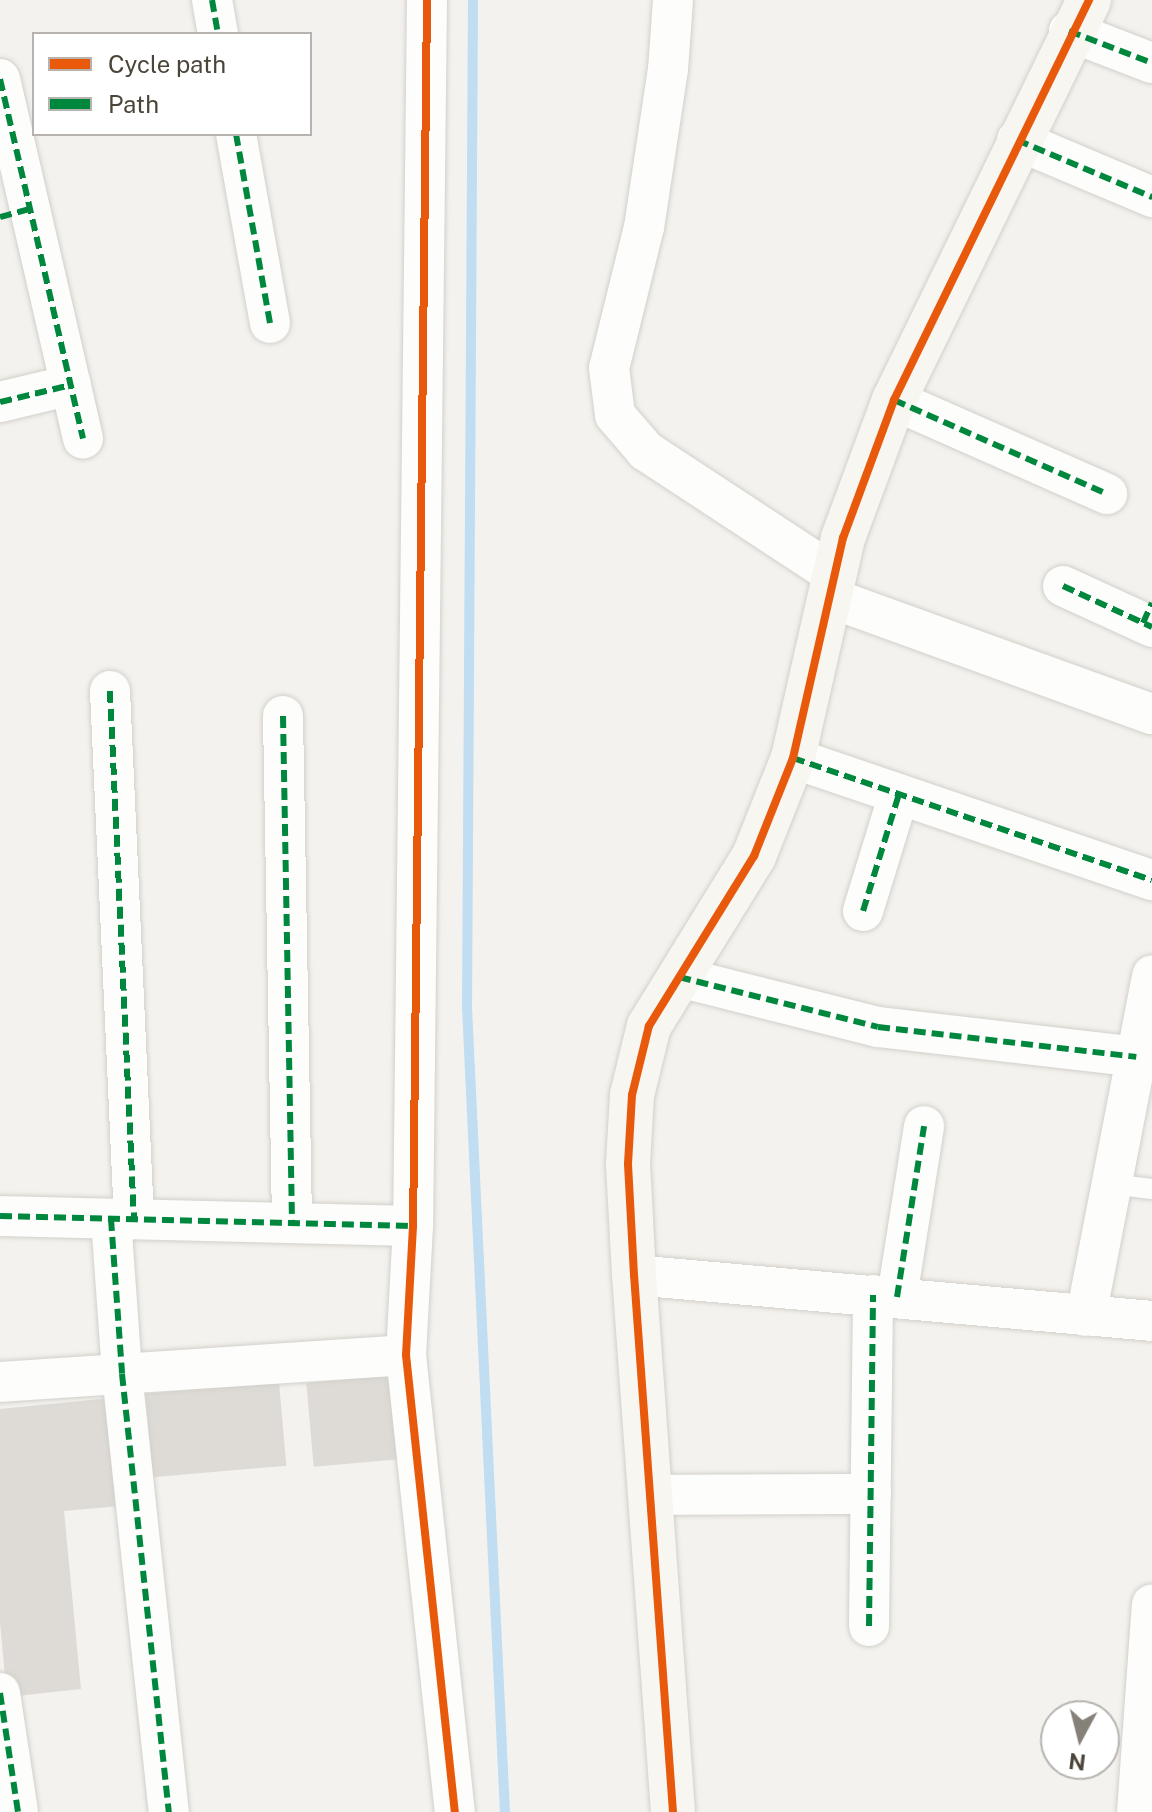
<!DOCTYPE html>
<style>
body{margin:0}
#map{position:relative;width:1152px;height:1812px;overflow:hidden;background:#f4f2ee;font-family:"Public Sans",sans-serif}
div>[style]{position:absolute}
.stream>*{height:10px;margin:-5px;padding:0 5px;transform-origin:5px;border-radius:5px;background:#c0ddf1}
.building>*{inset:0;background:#dedbd6;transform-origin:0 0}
.roads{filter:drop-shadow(0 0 2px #d2d0cb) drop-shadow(0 0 2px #d2d0cb)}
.lane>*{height:20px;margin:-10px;padding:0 10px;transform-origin:10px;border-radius:10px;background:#fdfdfc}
.street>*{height:40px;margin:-20px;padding:0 20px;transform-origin:20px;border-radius:20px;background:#fdfdfc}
.secondary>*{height:44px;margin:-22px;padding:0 22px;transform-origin:22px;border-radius:22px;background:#f7f6f1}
.quiet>*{height:6px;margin-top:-3px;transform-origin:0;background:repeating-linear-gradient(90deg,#00873e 0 12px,transparent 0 18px)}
.cycleway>*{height:8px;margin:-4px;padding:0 4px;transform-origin:4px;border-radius:4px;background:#e8590c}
span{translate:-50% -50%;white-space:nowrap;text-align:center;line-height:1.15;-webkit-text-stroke:8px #fff;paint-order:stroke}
.legend{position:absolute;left:32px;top:32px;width:280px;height:104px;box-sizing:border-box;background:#fff;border:2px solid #b7b4b0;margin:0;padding:10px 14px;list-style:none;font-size:24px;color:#4b4439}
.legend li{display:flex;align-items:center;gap:16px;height:40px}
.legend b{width:40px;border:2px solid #b7b4b0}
.north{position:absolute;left:1040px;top:1700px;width:80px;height:80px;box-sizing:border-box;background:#fff;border:2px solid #b7b4b0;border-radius:50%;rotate:187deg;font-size:22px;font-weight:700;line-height:32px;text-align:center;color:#4b4439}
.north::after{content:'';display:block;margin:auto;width:28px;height:36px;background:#868178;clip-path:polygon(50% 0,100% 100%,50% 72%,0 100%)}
</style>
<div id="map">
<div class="stream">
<div style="left:473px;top:0;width:1007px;rotate:90.34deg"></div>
<div style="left:467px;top:1007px;width:806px;rotate:87.3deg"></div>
</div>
<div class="building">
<div style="left:398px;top:1375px;width:84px;height:92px;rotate:85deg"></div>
<div style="left:279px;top:1382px;width:84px;height:134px;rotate:85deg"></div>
<div style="clip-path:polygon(110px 1398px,120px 1506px,64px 1511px,81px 1689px,7px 1697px,0 1623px,0 1409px)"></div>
</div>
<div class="roads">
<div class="lane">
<div style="left:1111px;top:1184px;width:41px;rotate:7deg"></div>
</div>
<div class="street">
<div style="left:212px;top:0;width:35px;rotate:80deg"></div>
<div style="left:427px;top:0;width:1226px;rotate:90.65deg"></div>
<div style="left:413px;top:1226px;width:129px;rotate:93.1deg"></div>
<div style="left:406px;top:1355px;width:460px;rotate:83.9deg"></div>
<div style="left:673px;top:0;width:69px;rotate:94.1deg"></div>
<div style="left:668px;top:69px;width:160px;rotate:98.6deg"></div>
<div style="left:644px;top:227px;width:145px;rotate:103.9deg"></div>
<div style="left:609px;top:368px;width:47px;rotate:82.7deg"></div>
<div style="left:615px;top:415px;width:48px;rotate:49.3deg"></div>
<div style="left:646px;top:451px;width:226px;rotate:33.3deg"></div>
<div style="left:1069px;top:31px;width:89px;rotate:21.1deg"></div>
<div style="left:0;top:79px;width:369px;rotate:77deg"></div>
<div style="left:236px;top:134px;width:192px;rotate:79.8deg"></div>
<div style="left:1017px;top:140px;width:147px;rotate:22.9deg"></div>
<div style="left:894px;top:400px;width:233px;rotate:23.8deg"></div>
<div style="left:0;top:402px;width:73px;rotate:-13.5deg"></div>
<div style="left:1063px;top:586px;width:98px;rotate:24.7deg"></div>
<div style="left:831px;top:598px;width:341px;rotate:19.9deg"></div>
<div style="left:110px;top:691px;width:529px;rotate:87.4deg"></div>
<div style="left:283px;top:716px;width:507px;rotate:88.98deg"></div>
<div style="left:793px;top:758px;width:379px;rotate:18.8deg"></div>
<div style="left:863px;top:911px;width:122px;rotate:-72.9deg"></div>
<div style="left:679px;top:977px;width:205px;rotate:14.1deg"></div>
<div style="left:878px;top:1027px;width:260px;rotate:6.6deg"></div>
<div style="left:0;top:1216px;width:413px;rotate:1.4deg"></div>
<div style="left:111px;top:1219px;width:155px;rotate:85.9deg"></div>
<div style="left:122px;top:1374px;width:441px;rotate:83.9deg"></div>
<div style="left:634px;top:1275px;width:520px;rotate:5.07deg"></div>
<div style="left:897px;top:1297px;width:173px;rotate:-81deg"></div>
<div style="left:1086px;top:1316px;width:347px;rotate:-79deg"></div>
<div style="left:0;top:1382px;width:407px;rotate:-3.8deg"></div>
<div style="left:651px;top:1495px;width:220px;rotate:-0.3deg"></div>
<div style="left:869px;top:1626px;width:331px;rotate:-89.3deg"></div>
<div style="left:0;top:1693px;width:120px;rotate:81.4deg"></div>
<div style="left:1137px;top:1812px;width:208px;rotate:-85.9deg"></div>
</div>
<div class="secondary">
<div style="left:673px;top:1812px;width:538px;rotate:-94.15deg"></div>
<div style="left:634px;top:1275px;width:111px;rotate:-93.1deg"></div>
<div style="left:628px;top:1164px;width:69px;rotate:-86.7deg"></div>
<div style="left:632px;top:1095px;width:71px;rotate:-76.2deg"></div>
<div style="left:649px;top:1026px;width:200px;rotate:-58.3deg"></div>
<div style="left:754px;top:856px;width:105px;rotate:-68.3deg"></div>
<div style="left:793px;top:758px;width:226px;rotate:-77.2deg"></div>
<div style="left:843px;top:538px;width:147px;rotate:-69.7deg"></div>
<div style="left:894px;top:400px;width:445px;rotate:-64deg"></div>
</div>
</div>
<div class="quiet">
<div style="left:212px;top:0;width:35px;rotate:80deg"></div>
<div style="left:1069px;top:31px;width:89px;rotate:21.1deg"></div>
<div style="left:0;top:79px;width:369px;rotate:77deg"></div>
<div style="left:236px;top:134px;width:192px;rotate:79.8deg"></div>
<div style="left:1017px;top:140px;width:147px;rotate:22.9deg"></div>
<div style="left:0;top:217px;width:31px;rotate:-15deg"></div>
<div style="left:894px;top:400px;width:233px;rotate:23.8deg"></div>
<div style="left:0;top:402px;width:73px;rotate:-13.5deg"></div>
<div style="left:1063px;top:586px;width:98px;rotate:24.7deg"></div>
<div style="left:1143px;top:623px;width:22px;rotate:-66deg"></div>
<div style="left:110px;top:691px;width:529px;rotate:87.4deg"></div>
<div style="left:283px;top:716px;width:507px;rotate:88.98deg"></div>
<div style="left:793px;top:758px;width:379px;rotate:18.8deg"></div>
<div style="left:863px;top:911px;width:122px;rotate:-72.9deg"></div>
<div style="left:679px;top:977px;width:205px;rotate:14.1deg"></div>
<div style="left:878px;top:1027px;width:260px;rotate:6.6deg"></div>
<div style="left:0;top:1216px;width:413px;rotate:1.4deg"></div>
<div style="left:111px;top:1219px;width:155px;rotate:85.9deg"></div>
<div style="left:122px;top:1374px;width:441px;rotate:83.9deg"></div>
<div style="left:897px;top:1297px;width:173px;rotate:-81deg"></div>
<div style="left:869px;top:1626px;width:331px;rotate:-89.3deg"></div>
<div style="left:0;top:1693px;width:120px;rotate:81.4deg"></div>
</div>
<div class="cycleway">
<div style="left:427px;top:0;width:1226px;rotate:90.65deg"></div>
<div style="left:413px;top:1226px;width:129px;rotate:93.1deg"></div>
<div style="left:406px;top:1355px;width:460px;rotate:83.9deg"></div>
<div style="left:673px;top:1812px;width:538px;rotate:-94.15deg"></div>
<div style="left:634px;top:1275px;width:111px;rotate:-93.1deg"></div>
<div style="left:628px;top:1164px;width:69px;rotate:-86.7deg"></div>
<div style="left:632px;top:1095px;width:71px;rotate:-76.2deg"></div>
<div style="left:649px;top:1026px;width:200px;rotate:-58.3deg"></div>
<div style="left:754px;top:856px;width:105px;rotate:-68.3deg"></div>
<div style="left:793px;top:758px;width:226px;rotate:-77.2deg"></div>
<div style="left:843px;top:538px;width:147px;rotate:-69.7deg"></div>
<div style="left:894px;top:400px;width:445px;rotate:-64deg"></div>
</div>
<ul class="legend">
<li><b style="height:10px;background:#e8590c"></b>Cycle path</li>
<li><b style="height:10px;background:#00873e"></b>Path</li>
</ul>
<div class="north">N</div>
</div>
